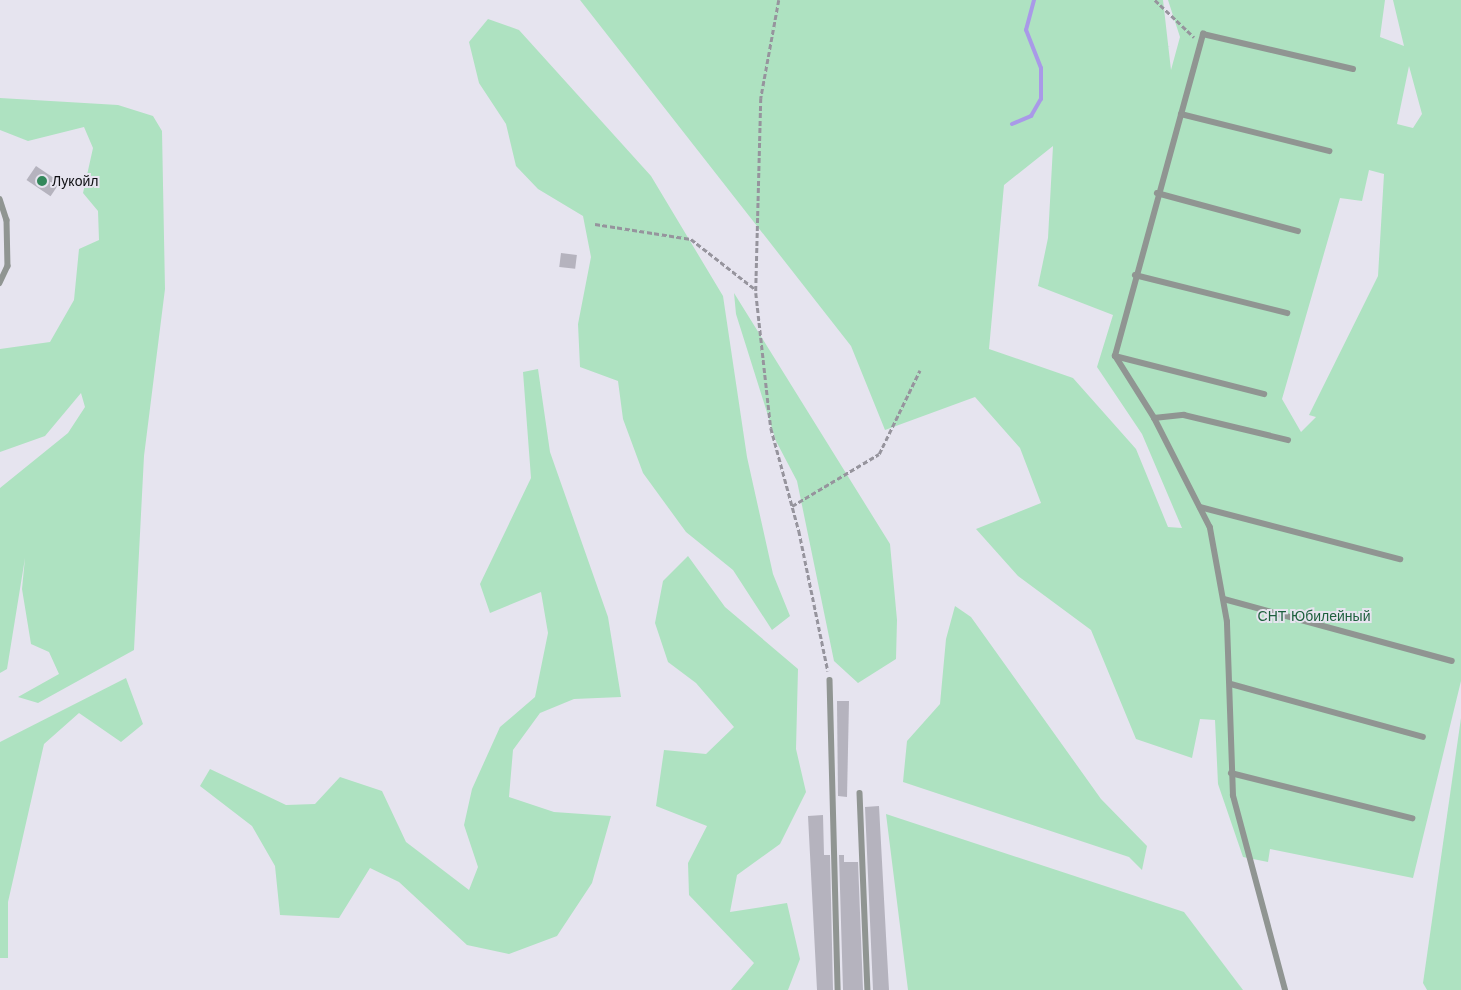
<!DOCTYPE html>
<meta charset="utf-8">
<style>
body{margin:0}
#map{position:relative;width:1461px;height:990px;overflow:hidden;background:#e6e4ef;font-family:"Work Sans",sans-serif}
div>[style]{position:absolute}
.green>*{inset:0;background:#aee2c1}
.stream>*{height:4px;margin:-2px;padding:0 2px;transform-origin:2px;border-radius:2px;background:#a999e8}
.building>*{inset:0;background:#b5b3be;transform-origin:0 0}
.path>*{height:2.5px;margin-top:-1.25px;transform-origin:0;background:repeating-linear-gradient(90deg,#96949d 0 5px,transparent 0 7.5px)}
.service>*{height:5.5px;margin:-2.75px;padding:0 2.75px;transform-origin:2.75px;border-radius:2.75px;background:#909592}
.dots>*{width:14px;height:14px;translate:-50% -50%;box-sizing:border-box;border:2px solid #e6e4ef;border-radius:50%}
span{translate:-50% -50%;white-space:nowrap;text-align:center;line-height:1.15;-webkit-text-stroke:4px #e6e4ef;paint-order:stroke}
.poi-label{font-size:14px;color:#0e0e12}
.left{translate:0 -50%;text-align:left}
.park-label{font-size:14px;color:#1d5f3d}
</style>
<div id="map">
<div class="green">
<div style="clip-path:polygon(evenodd,580px 0,1163px 0,1171px 70px,1180px 37px,1168px 0,1385px 0,1380px 37px,1404px 46px,1393px 0,1461px 0,1461px 681px,1413px 878px,1270px 849px,1268px 862px,1243px 857px,1218px 784px,1215px 720px,1200px 719px,1192px 758px,1136px 739px,1091px 630px,1018px 576px,976px 529px,1041px 503px,1020px 448px,975px 397px,885px 430px,851px 346px,580px 0,1409px 66px,1422px 114px,1413px 128px,1397px 124px,1409px 66px,580px 0,1053px 146px,1048px 238px,1038px 286px,1113px 315px,1097px 367px,1142px 434px,1182px 528px,1168px 527px,1136px 449px,1073px 378px,989px 349px,1004px 185px,1053px 146px,580px 0,1369px 170px,1384px 174px,1378px 276px,1309px 415px,1316px 417px,1301px 432px,1282px 399px,1340px 198px,1362px 201px,1369px 170px)"></div>
<div style="clip-path:polygon(488px 19px,519px 30px,651px 176px,723px 296px,747px 457px,773px 574px,790px 616px,772px 630px,733px 570px,686px 532px,643px 473px,623px 419px,618px 381px,580px 367px,578px 324px,591px 257px,583px 216px,538px 189px,516px 166px,506px 124px,479px 83px,469px 42px)"></div>
<div style="clip-path:polygon(0 98px,118px 105px,153px 116px,162px 131px,165px 289px,144px 456px,134px 650px,38px 703px,18px 697px,59px 674px,49px 652px,31px 644px,22px 589px,25px 558px,7px 669px,0 673px,0 488px,68px 433px,85px 407px,81px 393px,45px 436px,0 452px,0 349px,50px 342px,74px 300px,79px 249px,99px 240px,98px 211px,83px 193px,93px 148px,84px 127px,28px 141px,0 130px)"></div>
<div style="clip-path:polygon(734px 293px,890px 544px,897px 620px,896px 659px,858px 683px,834px 661px,797px 481px,776px 441px,736px 314px)"></div>
<div style="clip-path:polygon(538px 369px,550px 452px,608px 617px,621px 697px,574px 699px,540px 713px,513px 750px,509px 797px,554px 812px,611px 816px,592px 883px,557px 936px,509px 954px,467px 945px,399px 882px,370px 868px,339px 918px,280px 915px,275px 866px,252px 826px,200px 786px,210px 769px,286px 805px,315px 804px,340px 777px,382px 791px,406px 842px,469px 890px,478px 867px,464px 825px,472px 789px,500px 727px,535px 697px,548px 633px,541px 592px,490px 613px,480px 584px,531px 478px,523px 372px)"></div>
<div style="clip-path:polygon(688px 556px,725px 607px,798px 669px,796px 749px,806px 792px,780px 844px,737px 875px,730px 912px,787px 903px,800px 959px,788px 990px,731px 990px,754px 963px,689px 895px,688px 863px,707px 826px,656px 806px,664px 750px,706px 754px,734px 727px,696px 683px,668px 662px,655px 623px,663px 581px)"></div>
<div style="clip-path:polygon(955px 606px,971px 617px,1101px 799px,1147px 846px,1142px 870px,1129px 857px,903px 782px,907px 741px,940px 704px,946px 639px)"></div>
<div style="clip-path:polygon(126px 678px,143px 724px,121px 742px,79px 713px,44px 744px,8px 902px,8px 958px,0 958px,0 742px)"></div>
<div style="clip-path:polygon(1461px 718px,1461px 990px,1427px 990px,1423px 983px)"></div>
<div style="clip-path:polygon(886px 814px,1184px 912px,1243px 990px,908px 990px)"></div>
</div>
<div class="stream">
<div style="left:1012px;top:124px;width:21px;rotate:-23deg"></div>
<div style="left:1031px;top:116px;width:20px;rotate:-60deg"></div>
<div style="left:1041px;top:99px;width:31px;rotate:-90deg"></div>
<div style="left:1041px;top:68px;width:41px;rotate:-111.5deg"></div>
<div style="left:1026px;top:30px;width:31px;rotate:-75deg"></div>
</div>
<div class="building">
<div style="left:36px;top:166px;width:29px;height:17px;rotate:34deg"></div>
<div style="left:561px;top:253px;width:16px;height:14px;rotate:7deg"></div>
<div style="clip-path:polygon(837px 701px,849px 701px,847px 797px,838px 796px)"></div>
<div style="clip-path:polygon(879px 806px,886px 936px,889px 990px,873px 990px,865px 807px)"></div>
<div style="clip-path:polygon(823px 815px,824px 855px,830px 855px,833px 990px,817px 990px,808px 816px)"></div>
<div style="clip-path:polygon(839px 855px,844px 855px,844px 862px,858px 862px,863px 990px,843px 990px)"></div>
</div>
<div class="path">
<div style="left:779px;top:0;width:100px;rotate:100.4deg"></div>
<div style="left:761px;top:98px;width:195px;rotate:91.5deg"></div>
<div style="left:756px;top:293px;width:136px;rotate:83.7deg"></div>
<div style="left:771px;top:428px;width:107px;rotate:74.8deg"></div>
<div style="left:799px;top:531px;width:143px;rotate:78.3deg"></div>
<div style="left:1155px;top:0;width:54px;rotate:43.5deg"></div>
<div style="left:595px;top:224px;width:97px;rotate:8.9deg"></div>
<div style="left:691px;top:239px;width:81px;rotate:38deg"></div>
<div style="left:792px;top:506px;width:101px;rotate:-30.9deg"></div>
<div style="left:879px;top:454px;width:93px;rotate:-64deg"></div>
</div>
<div class="service">
<div style="left:1181px;top:114px;width:153px;rotate:14deg"></div>
<div style="left:1157px;top:193px;width:146px;rotate:15.1deg"></div>
<div style="left:0;top:199px;width:22px;rotate:72deg"></div>
<div style="left:7px;top:220px;width:46px;rotate:88.8deg"></div>
<div style="left:8px;top:266px;width:19px;rotate:115deg"></div>
<div style="left:1135px;top:275px;width:157px;rotate:14deg"></div>
<div style="left:1115px;top:356px;width:154px;rotate:14.3deg"></div>
<div style="left:1154px;top:418px;width:30px;rotate:-6deg"></div>
<div style="left:1184px;top:415px;width:107px;rotate:13.5deg"></div>
<div style="left:1200px;top:507px;width:207px;rotate:14.6deg"></div>
<div style="left:1224px;top:599px;width:236px;rotate:15.2deg"></div>
<div style="left:830px;top:680px;width:310px;rotate:88.5deg"></div>
<div style="left:1231px;top:684px;width:199px;rotate:15.4deg"></div>
<div style="left:1231px;top:773px;width:187px;rotate:14deg"></div>
<div style="left:860px;top:793px;width:197px;rotate:87.7deg"></div>
<div style="left:1285px;top:990px;width:201px;rotate:-105deg"></div>
<div style="left:1233px;top:796px;width:174px;rotate:-92deg"></div>
<div style="left:1227px;top:622px;width:96px;rotate:-100.3deg"></div>
<div style="left:1210px;top:528px;width:123px;rotate:-117deg"></div>
<div style="left:1154px;top:418px;width:73px;rotate:-122.2deg"></div>
<div style="left:1115px;top:356px;width:334px;rotate:-74.7deg"></div>
<div style="left:1203px;top:34px;width:154px;rotate:13.1deg"></div>
</div>
<div class="dots">
<div style="left:42px;top:181px;background:#33885b"></div>
</div>
<div class="poi-label">
<span class="left" style="left:52px;top:181px">Лукойл</span>
</div>
<div class="park-label">
<span style="left:1314px;top:616px">СНТ Юбилейный</span>
</div>
</div>
